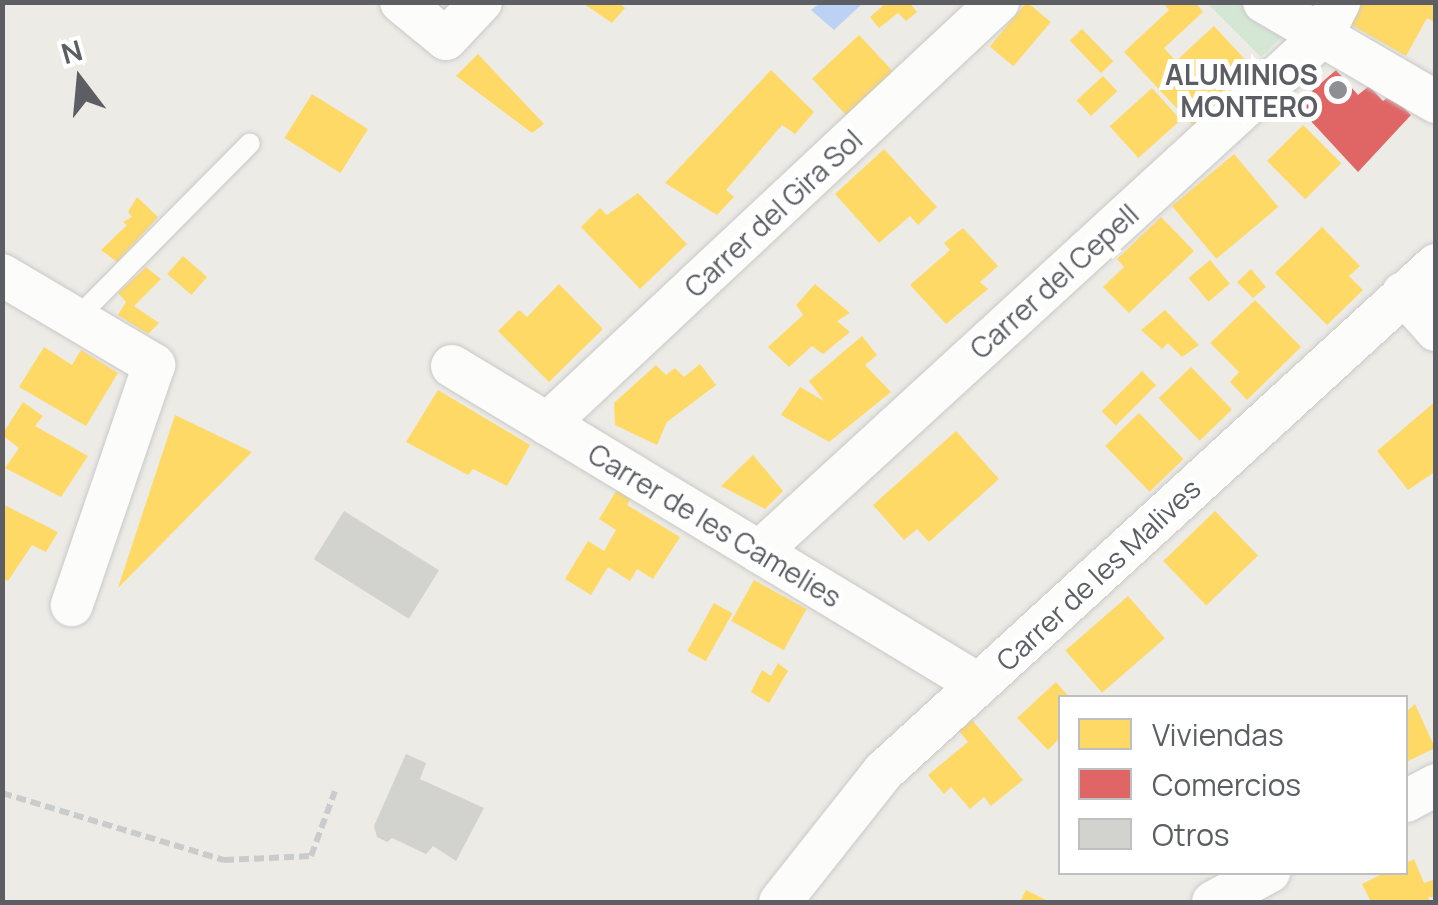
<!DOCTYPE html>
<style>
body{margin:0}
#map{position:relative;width:1438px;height:905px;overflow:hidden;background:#ecebe6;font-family:Manrope,sans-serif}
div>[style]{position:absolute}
.green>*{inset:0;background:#d4e7d5}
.water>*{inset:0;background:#bbd2f5}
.homes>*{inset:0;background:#ffd966;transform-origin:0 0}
.shops>*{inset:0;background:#e06666}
.building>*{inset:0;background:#d2d2cf;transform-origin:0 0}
.path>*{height:6px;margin-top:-3px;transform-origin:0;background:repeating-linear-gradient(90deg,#c9cccb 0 10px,transparent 0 15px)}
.roads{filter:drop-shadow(0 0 2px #c9c9c8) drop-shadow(0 0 2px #c9c9c8)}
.lane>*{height:20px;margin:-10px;padding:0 10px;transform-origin:10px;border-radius:10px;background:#fcfcfb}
.street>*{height:42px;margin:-21px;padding:0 21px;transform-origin:21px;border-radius:21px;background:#fcfcfb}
.dots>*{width:28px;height:28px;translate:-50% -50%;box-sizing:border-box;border:5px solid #fff;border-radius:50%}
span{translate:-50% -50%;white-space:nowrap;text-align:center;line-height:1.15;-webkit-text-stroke:10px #fff;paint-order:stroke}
.poi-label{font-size:28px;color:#5c5e64;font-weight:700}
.right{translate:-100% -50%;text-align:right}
.street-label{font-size:28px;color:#5c5e64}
.frame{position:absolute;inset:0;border:5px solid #5c5e64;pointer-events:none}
.legend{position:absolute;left:1058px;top:695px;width:350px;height:180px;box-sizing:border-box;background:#fff;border:2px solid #bebfc1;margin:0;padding:12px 18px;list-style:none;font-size:30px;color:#5c5e64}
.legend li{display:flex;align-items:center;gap:20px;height:50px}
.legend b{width:50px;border:2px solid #bebfc1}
.north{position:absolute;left:30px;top:30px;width:100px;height:100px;-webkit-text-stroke:8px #fff;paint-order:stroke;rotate:344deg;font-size:28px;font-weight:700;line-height:40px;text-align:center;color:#5c5e64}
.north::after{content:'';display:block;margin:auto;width:35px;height:45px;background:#5c5e64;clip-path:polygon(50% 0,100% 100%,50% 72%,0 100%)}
</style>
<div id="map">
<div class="green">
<div style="clip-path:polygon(1207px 3px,1248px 3px,1290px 29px,1261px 57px)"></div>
</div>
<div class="water">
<div style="clip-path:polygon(820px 3px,820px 2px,863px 3px,834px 30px,811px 10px)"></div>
</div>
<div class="homes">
<div style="clip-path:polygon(581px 2px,618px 2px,625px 8px,612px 23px)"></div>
<div style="clip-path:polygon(887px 2px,909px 2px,917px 12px,906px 21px,898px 13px,879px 28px,870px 17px)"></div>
<div style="left:1027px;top:2px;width:31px;height:58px;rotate:40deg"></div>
<div style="clip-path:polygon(1162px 2px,1195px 2px,1203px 12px,1164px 48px,1176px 61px,1214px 26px,1252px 67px,1214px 102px,1222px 111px,1199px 132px,1124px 52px,1169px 10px)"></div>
<div style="clip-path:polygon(1362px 2px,1436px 2px,1436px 23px,1427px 18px,1406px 56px,1350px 24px)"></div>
<div style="left:1082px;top:29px;width:45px;height:17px;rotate:46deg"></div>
<div style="left:859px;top:35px;width:50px;height:64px;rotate:47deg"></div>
<div style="clip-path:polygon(478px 54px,544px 124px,532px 133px,456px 76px)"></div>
<div style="clip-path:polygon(771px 70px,814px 112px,795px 134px,782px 125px,726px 190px,734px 197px,717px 215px,665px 183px)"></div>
<div style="left:1103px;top:76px;width:21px;height:36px;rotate:47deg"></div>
<div style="left:1152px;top:88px;width:43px;height:57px;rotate:48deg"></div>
<div style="left:312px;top:94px;width:66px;height:52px;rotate:32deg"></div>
<div style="left:1303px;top:125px;width:54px;height:51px;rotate:45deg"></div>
<div style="clip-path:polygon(884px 149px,937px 207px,918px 225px,910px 216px,879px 243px,835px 194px)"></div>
<div style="left:1234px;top:154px;width:69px;height:81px;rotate:50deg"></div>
<div style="clip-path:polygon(638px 193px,687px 244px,640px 289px,581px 227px,600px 208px,607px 215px)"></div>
<div style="clip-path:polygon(137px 197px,158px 217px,117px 262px,101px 250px,127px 225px,123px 222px,132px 217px,128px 212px)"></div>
<div style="clip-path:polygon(1161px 217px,1194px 251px,1129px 313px,1103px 287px,1124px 267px,1117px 259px)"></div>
<div style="clip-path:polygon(1322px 227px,1360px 266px,1349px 276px,1363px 290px,1327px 325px,1275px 273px)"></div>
<div style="clip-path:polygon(963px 228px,998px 266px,980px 282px,988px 289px,946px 324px,910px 285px,950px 250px,944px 243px)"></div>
<div style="left:183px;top:256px;width:32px;height:24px;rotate:41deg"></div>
<div style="left:1210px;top:260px;width:31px;height:28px;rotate:50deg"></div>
<div style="clip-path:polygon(146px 267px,161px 279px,134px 306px,159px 323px,148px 334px,118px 315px,126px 302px,118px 293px)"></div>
<div style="clip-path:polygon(1251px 269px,1266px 287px,1253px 298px,1237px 282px)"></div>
<div style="clip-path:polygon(559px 284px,603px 329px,549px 382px,498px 331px,519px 310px,527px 317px)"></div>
<div style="clip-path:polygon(815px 284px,850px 313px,837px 321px,850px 332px,823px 354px,812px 346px,789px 367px,768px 347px,803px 315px,796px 305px)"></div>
<div style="clip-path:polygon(1255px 300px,1301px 347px,1247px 400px,1230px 382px,1239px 372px,1210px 343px)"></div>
<div style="clip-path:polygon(1165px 310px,1199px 345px,1182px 357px,1168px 343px,1162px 349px,1141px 330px)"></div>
<div style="clip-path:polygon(862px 336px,877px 355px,865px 365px,891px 392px,829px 442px,781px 415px,800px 387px,824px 401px,809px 381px)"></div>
<div style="clip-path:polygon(44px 347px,72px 365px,81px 350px,118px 373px,86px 426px,19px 387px)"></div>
<div style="clip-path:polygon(700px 364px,716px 385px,667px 422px,657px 445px,615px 425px,614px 403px,656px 365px,666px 375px,675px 368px,684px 377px)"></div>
<div style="left:1191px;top:367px;width:59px;height:45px;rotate:46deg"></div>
<div style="left:1142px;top:371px;width:20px;height:57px;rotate:45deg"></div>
<div style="clip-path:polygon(438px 390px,530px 445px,507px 486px,473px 469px,468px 475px,406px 442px)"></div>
<div style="clip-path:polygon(1436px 401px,1436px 471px,1408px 490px,1377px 451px)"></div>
<div style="clip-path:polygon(23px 402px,43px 416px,35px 426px,88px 456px,61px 497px,5px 468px,19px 448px,2px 435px)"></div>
<div style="left:1139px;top:413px;width:64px;height:47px;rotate:46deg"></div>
<div style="clip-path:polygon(175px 415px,252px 452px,118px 588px)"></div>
<div style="clip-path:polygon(956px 431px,999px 479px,929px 542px,917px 529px,904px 540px,873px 505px)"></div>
<div style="clip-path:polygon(753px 455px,783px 491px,765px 509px,721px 486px)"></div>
<div style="clip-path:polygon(623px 480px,637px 489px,627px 505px,680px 537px,653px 579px,637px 569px,630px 581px,608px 567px,591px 595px,565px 579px,588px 541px,604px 551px,616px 530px,599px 519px)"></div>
<div style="clip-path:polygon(2px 504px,58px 532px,46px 552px,32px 545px,8px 581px,2px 578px)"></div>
<div style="left:1215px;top:511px;width:62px;height:72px;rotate:46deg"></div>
<div style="left:754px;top:580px;width:60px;height:47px;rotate:29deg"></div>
<div style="left:1128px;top:596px;width:56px;height:83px;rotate:49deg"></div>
<div style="left:714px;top:603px;width:21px;height:55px;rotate:29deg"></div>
<div style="clip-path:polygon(778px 663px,788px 671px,769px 703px,751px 692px,762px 670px,771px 676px)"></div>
<div style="clip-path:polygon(1056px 682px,1070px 698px,1060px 698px,1060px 738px,1048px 750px,1017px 718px)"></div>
<div style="clip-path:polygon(1415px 704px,1435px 748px,1406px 762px,1406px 712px)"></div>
<div style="clip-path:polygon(972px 720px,1023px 780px,991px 806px,984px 797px,970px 809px,951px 787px,944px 794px,928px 775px,968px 742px,959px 731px)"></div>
<div style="clip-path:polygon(1414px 859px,1424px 883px,1436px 879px,1436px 897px,1428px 897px,1430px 902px,1371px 902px,1362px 884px,1386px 872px,1406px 872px,1406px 863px)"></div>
<div style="clip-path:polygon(1026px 890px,1050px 902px,1020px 902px)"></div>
</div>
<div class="shops">
<div style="clip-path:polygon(1336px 70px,1358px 95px,1369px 86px,1383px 101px,1391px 95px,1411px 115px,1358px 172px,1296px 105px)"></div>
</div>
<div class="building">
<div style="left:344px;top:511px;width:112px;height:57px;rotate:32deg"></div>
<div style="clip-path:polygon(406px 754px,426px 763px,420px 779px,484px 808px,456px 861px,433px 846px,426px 854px,392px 838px,387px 842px,377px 837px,374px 826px)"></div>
</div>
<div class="path">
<div style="left:2px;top:793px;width:232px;rotate:16.8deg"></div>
<div style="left:224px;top:860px;width:87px;rotate:-2.6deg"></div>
<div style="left:311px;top:856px;width:69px;rotate:-69.7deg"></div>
</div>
<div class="roads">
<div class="lane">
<div style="left:76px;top:319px;width:247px;rotate:-45.3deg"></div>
</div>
<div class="street">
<div style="left:401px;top:2px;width:58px;rotate:39.4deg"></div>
<div style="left:446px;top:39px;width:51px;rotate:-46.6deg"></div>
<div style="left:1264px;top:2px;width:199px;rotate:30.2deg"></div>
<div style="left:2px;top:275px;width:177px;rotate:30.6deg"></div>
<div style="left:154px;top:365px;width:254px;rotate:108.9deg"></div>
<div style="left:1403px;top:293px;width:50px;rotate:48.3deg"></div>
<div style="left:452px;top:366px;width:615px;rotate:31.16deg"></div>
<div style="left:547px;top:424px;width:618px;rotate:-43.1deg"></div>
<div style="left:759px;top:552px;width:764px;rotate:-42.51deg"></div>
<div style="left:1322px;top:36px;width:38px;rotate:-63deg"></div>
<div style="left:1406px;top:801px;width:34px;rotate:-28deg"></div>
<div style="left:780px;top:902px;width:167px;rotate:-51.6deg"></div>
<div style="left:884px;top:771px;width:749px;rotate:-42.51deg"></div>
<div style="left:1213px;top:902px;width:64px;rotate:-28.2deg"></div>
</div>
</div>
<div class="dots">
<div style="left:1338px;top:90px;background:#8e8f92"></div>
</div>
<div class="poi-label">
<span class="right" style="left:1318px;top:90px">ALUMINIOS<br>MONTERO</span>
</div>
<div class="street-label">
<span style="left:773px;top:213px;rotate:-43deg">Carrer del Gira Sol</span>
<span style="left:1054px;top:281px;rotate:-42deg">Carrer del Cepell</span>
<span style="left:715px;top:525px;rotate:31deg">Carrer de les Camelies</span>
<span style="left:1098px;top:574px;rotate:-43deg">Carrer de les Malives</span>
</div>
<div class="frame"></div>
<ul class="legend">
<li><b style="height:28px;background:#ffd966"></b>Viviendas</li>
<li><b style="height:28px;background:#e06666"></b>Comercios</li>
<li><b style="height:28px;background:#d2d2cf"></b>Otros</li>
</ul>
<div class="north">N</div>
</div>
